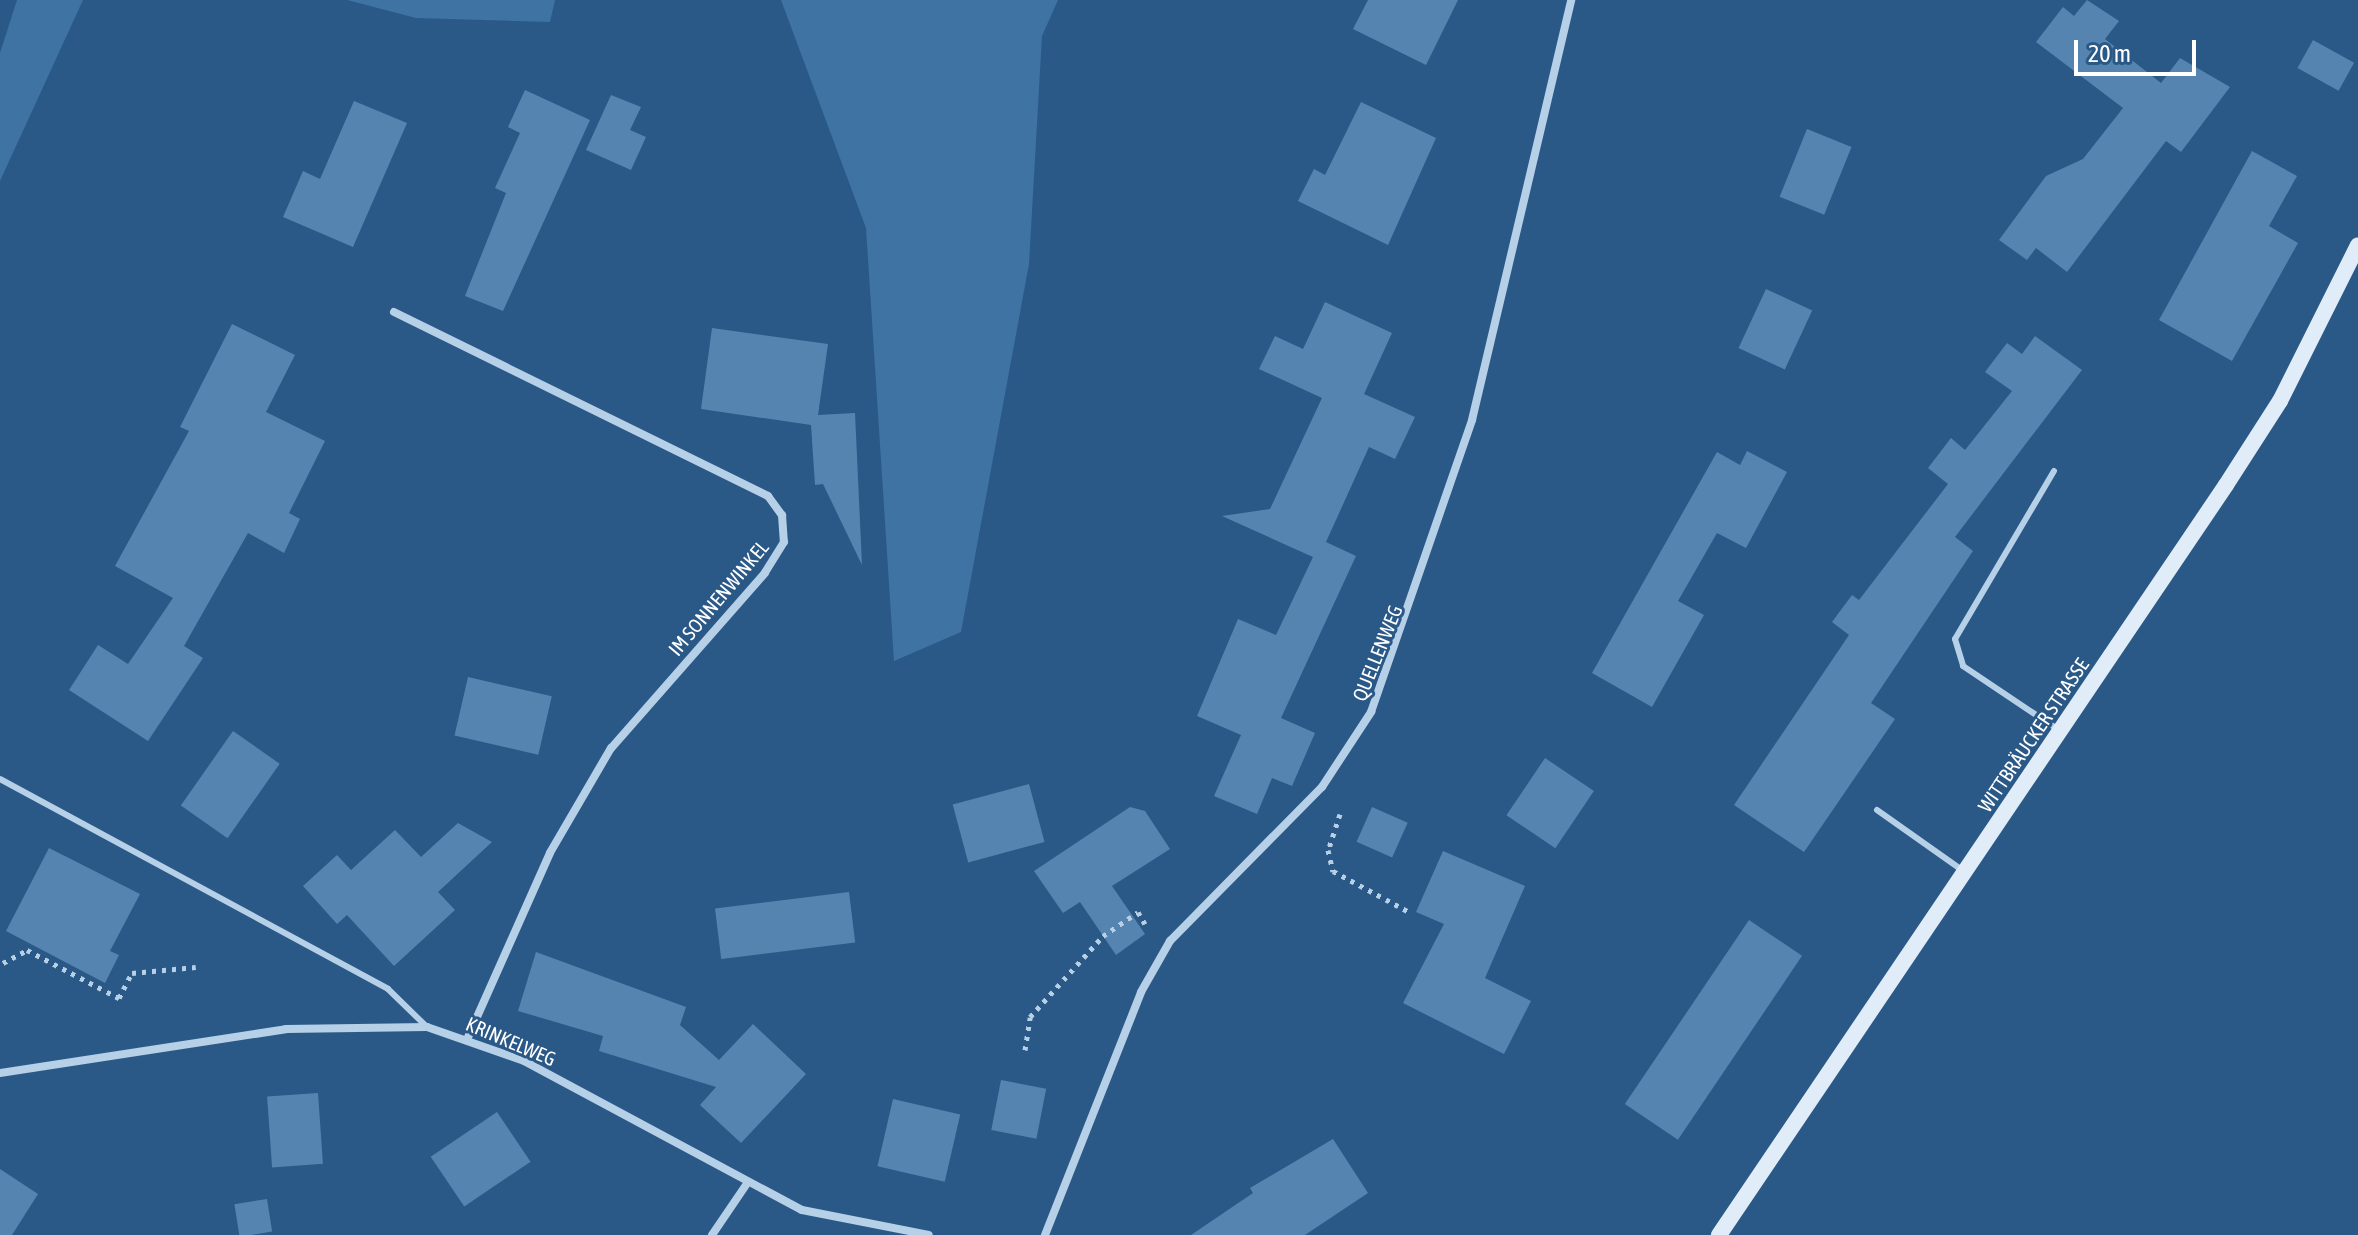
<!DOCTYPE html>
<meta charset="utf-8">
<style>
body{margin:0}
#map{position:relative;width:2358px;height:1235px;overflow:hidden;background:#2a5987;font-family:"Asap Condensed",sans-serif}
div>[style]{position:absolute}
.green>*{inset:0;background:#3f73a3}
.building>*{inset:0;background:#5684b0;transform-origin:0 0}
.path>*{height:5px;margin-top:-2.5px;transform-origin:0;background:repeating-linear-gradient(90deg,#b6d0e8 0 4px,transparent 0 10px)}
.lane>*{height:6px;margin:-3px;padding:0 3px;transform-origin:3px;border-radius:3px;background:#b6d0e8}
.street>*{height:8px;margin:-4px;padding:0 4px;transform-origin:4px;border-radius:4px;background:#b6d0e8}
.secondary>*{height:16px;margin:-8px;padding:0 8px;transform-origin:8px;border-radius:8px;background:#e0ecf7}
span{translate:-50% -50%;white-space:nowrap;text-align:center;line-height:1.15;-webkit-text-stroke:6px #2a5987;paint-order:stroke}
.street-label{font-size:20px;color:#fff}
.scale{position:absolute;left:2074px;top:40px;width:122px;height:36px;box-sizing:border-box;border:4px solid #fff;border-top:0;padding-left:10px;font-size:24px;line-height:28px;white-space:nowrap;color:#fff;-webkit-text-stroke:6px #2a5987;paint-order:stroke}
</style>
<div id="map">
<div class="green">
<div style="clip-path:polygon(17px 0,83px 0,0 181px,0 53px)"></div>
<div style="clip-path:polygon(347px 0,555px 0,550px 22px,416px 18px)"></div>
<div style="clip-path:polygon(781px 0,1058px 0,1042px 36px,1029px 264px,961px 632px,894px 661px,866px 228px)"></div>
</div>
<div class="building">
<div style="clip-path:polygon(1368px 0,1458px 0,1426px 65px,1353px 29px)"></div>
<div style="clip-path:polygon(2087px 0,2119px 21px,2105px 39px,2161px 83px,2180px 58px,2230px 87px,2181px 152px,2166px 141px,2067px 272px,2036px 248px,2027px 260px,1999px 240px,2046px 176px,2083px 159px,2123px 108px,2036px 42px,2063px 7px,2074px 16px)"></div>
<div style="left:2313px;top:40px;width:47px;height:32px;rotate:29deg"></div>
<div style="clip-path:polygon(525px 90px,590px 120px,503px 311px,465px 296px,506px 193px,495px 188px,520px 133px,508px 127px)"></div>
<div style="clip-path:polygon(611px 95px,641px 107px,630px 130px,646px 137px,631px 170px,586px 150px)"></div>
<div style="clip-path:polygon(354px 101px,407px 123px,353px 247px,283px 217px,303px 171px,320px 179px)"></div>
<div style="clip-path:polygon(1361px 102px,1436px 138px,1388px 245px,1298px 201px,1314px 169px,1325px 175px)"></div>
<div style="left:1807px;top:129px;width:48px;height:73px;rotate:22deg"></div>
<div style="clip-path:polygon(2252px 151px,2297px 176px,2269px 226px,2298px 243px,2232px 361px,2159px 320px)"></div>
<div style="left:1766px;top:289px;width:51px;height:65px;rotate:25deg"></div>
<div style="clip-path:polygon(1325px 302px,1392px 333px,1364px 394px,1415px 417px,1395px 459px,1369px 447px,1326px 542px,1356px 556px,1281px 718px,1315px 733px,1292px 786px,1272px 778px,1257px 814px,1214px 796px,1241px 735px,1197px 716px,1238px 619px,1276px 635px,1313px 557px,1222px 516px,1270px 509px,1322px 398px,1259px 369px,1275px 336px,1303px 349px)"></div>
<div style="clip-path:polygon(232px 324px,295px 355px,266px 412px,325px 441px,289px 513px,300px 519px,284px 553px,248px 533px,184px 646px,203px 658px,148px 741px,69px 690px,98px 645px,128px 664px,173px 598px,115px 566px,189px 431px,180px 427px)"></div>
<div style="clip-path:polygon(712px 328px,828px 344px,818px 415px,855px 413px,862px 565px,823px 484px,815px 485px,811px 425px,701px 409px)"></div>
<div style="clip-path:polygon(2035px 336px,2082px 370px,1955px 537px,1973px 551px,1871px 703px,1895px 719px,1804px 852px,1734px 805px,1849px 635px,1832px 622px,1852px 595px,1859px 600px,1948px 484px,1928px 468px,1951px 438px,1965px 450px,2012px 391px,1985px 372px,2007px 343px,2022px 354px)"></div>
<div style="clip-path:polygon(1747px 451px,1787px 472px,1746px 548px,1717px 533px,1678px 601px,1704px 615px,1652px 707px,1592px 673px,1717px 452px,1740px 465px)"></div>
<div style="left:468px;top:677px;width:86px;height:60px;rotate:13deg"></div>
<div style="left:233px;top:731px;width:57px;height:91px;rotate:35deg"></div>
<div style="left:1545px;top:758px;width:59px;height:69px;rotate:34deg"></div>
<div style="left:1029px;top:784px;width:60px;height:79px;rotate:75deg"></div>
<div style="clip-path:polygon(1130px 807px,1145px 811px,1170px 849px,1112px 886px,1145px 934px,1116px 955px,1080px 902px,1063px 913px,1034px 871px)"></div>
<div style="left:1372px;top:807px;width:39px;height:38px;rotate:24deg"></div>
<div style="clip-path:polygon(458px 823px,492px 842px,438px 892px,455px 910px,394px 966px,347px 915px,337px 924px,303px 886px,337px 855px,351px 870px,395px 830px,421px 857px)"></div>
<div style="clip-path:polygon(49px 848px,140px 894px,110px 951px,119px 955px,105px 983px,6px 931px)"></div>
<div style="clip-path:polygon(1443px 851px,1525px 886px,1485px 978px,1531px 1001px,1504px 1054px,1403px 1003px,1444px 924px,1416px 912px)"></div>
<div style="left:849px;top:892px;width:51px;height:135px;rotate:83deg"></div>
<div style="left:1749px;top:920px;width:64px;height:222px;rotate:34deg"></div>
<div style="clip-path:polygon(536px 952px,686px 1007px,680px 1025px,719px 1060px,753px 1024px,806px 1074px,741px 1143px,700px 1105px,716px 1087px,599px 1051px,603px 1036px,518px 1011px)"></div>
<div style="left:1001px;top:1080px;width:46px;height:51px;rotate:11deg"></div>
<div style="left:318px;top:1093px;width:71px;height:51px;rotate:86deg"></div>
<div style="left:893px;top:1099px;width:69px;height:69px;rotate:13deg"></div>
<div style="left:497px;top:1112px;width:60px;height:80px;rotate:56deg"></div>
<div style="clip-path:polygon(1333px 1139px,1368px 1193px,1305px 1235px,1191px 1235px,1253px 1193px,1250px 1188px)"></div>
<div style="clip-path:polygon(0 1169px,38px 1194px,12px 1235px,0 1235px)"></div>
<div style="left:267px;top:1199px;width:33px;height:33px;rotate:81deg"></div>
</div>
<div class="path">
<div style="left:1340px;top:814px;width:38px;rotate:108deg"></div>
<div style="left:1328px;top:850px;width:22px;rotate:77deg"></div>
<div style="left:1333px;top:871px;width:86px;rotate:28.3deg"></div>
<div style="left:3px;top:963px;width:27px;rotate:-28deg"></div>
<div style="left:27px;top:950px;width:104px;rotate:27.6deg"></div>
<div style="left:119px;top:998px;width:28px;rotate:-63deg"></div>
<div style="left:132px;top:973px;width:64px;rotate:-5.4deg"></div>
<div style="left:1025px;top:1050px;width:33px;rotate:-81deg"></div>
<div style="left:1030px;top:1017px;width:109px;rotate:-48deg"></div>
<div style="left:1103px;top:936px;width:42px;rotate:-34.4deg"></div>
<div style="left:1138px;top:912px;width:14px;rotate:60deg"></div>
</div>
<div class="lane">
<div style="left:2054px;top:471px;width:195px;rotate:120.5deg"></div>
<div style="left:1955px;top:639px;width:28px;rotate:73deg"></div>
<div style="left:1963px;top:666px;width:113px;rotate:33.8deg"></div>
<div style="left:0;top:779px;width:441px;rotate:28.4deg"></div>
<div style="left:388px;top:989px;width:54px;rotate:44.3deg"></div>
<div style="left:1877px;top:810px;width:104px;rotate:35.2deg"></div>
</div>
<div class="street">
<div style="left:394px;top:312px;width:417px;rotate:26.2deg"></div>
<div style="left:768px;top:496px;width:24px;rotate:54deg"></div>
<div style="left:782px;top:515px;width:27px;rotate:86deg"></div>
<div style="left:784px;top:542px;width:36px;rotate:122deg"></div>
<div style="left:765px;top:573px;width:233px;rotate:131.3deg"></div>
<div style="left:611px;top:748px;width:121px;rotate:120.2deg"></div>
<div style="left:550px;top:853px;width:201px;rotate:114deg"></div>
<div style="left:0;top:1073px;width:289px;rotate:-8.7deg"></div>
<div style="left:286px;top:1029px;width:141px;rotate:-0.8deg"></div>
<div style="left:427px;top:1027px;width:103px;rotate:19.3deg"></div>
<div style="left:524px;top:1061px;width:315px;rotate:28.2deg"></div>
<div style="left:802px;top:1210px;width:129px;rotate:11.1deg"></div>
<div style="left:712px;top:1235px;width:60px;rotate:-55.8deg"></div>
<div style="left:1045px;top:1235px;width:261px;rotate:-68.4deg"></div>
<div style="left:1141px;top:992px;width:59px;rotate:-60.4deg"></div>
<div style="left:1170px;top:941px;width:216px;rotate:-45.4deg"></div>
<div style="left:1322px;top:787px;width:90px;rotate:-56.8deg"></div>
<div style="left:1371px;top:712px;width:309px;rotate:-70.9deg"></div>
<div style="left:1472px;top:420px;width:432px;rotate:-76.7deg"></div>
</div>
<div class="secondary">
<div style="left:1719px;top:1235px;width:905px;rotate:-55.94deg"></div>
<div style="left:2226px;top:485px;width:100px;rotate:-57.3deg"></div>
<div style="left:2280px;top:401px;width:174px;rotate:-63.4deg"></div>
</div>
<div class="street-label">
<span style="left:718px;top:598px;rotate:-50deg">IM SONNENWINKEL</span>
<span style="left:1377px;top:653px;rotate:-68deg">QUELLENWEG</span>
<span style="left:2033px;top:735px;rotate:-56deg">WITTBRÄUCKER STRASSE</span>
<span style="left:511px;top:1041px;rotate:23deg">KRINKELWEG</span>
</div>
<div class="scale">20 m</div>
</div>
